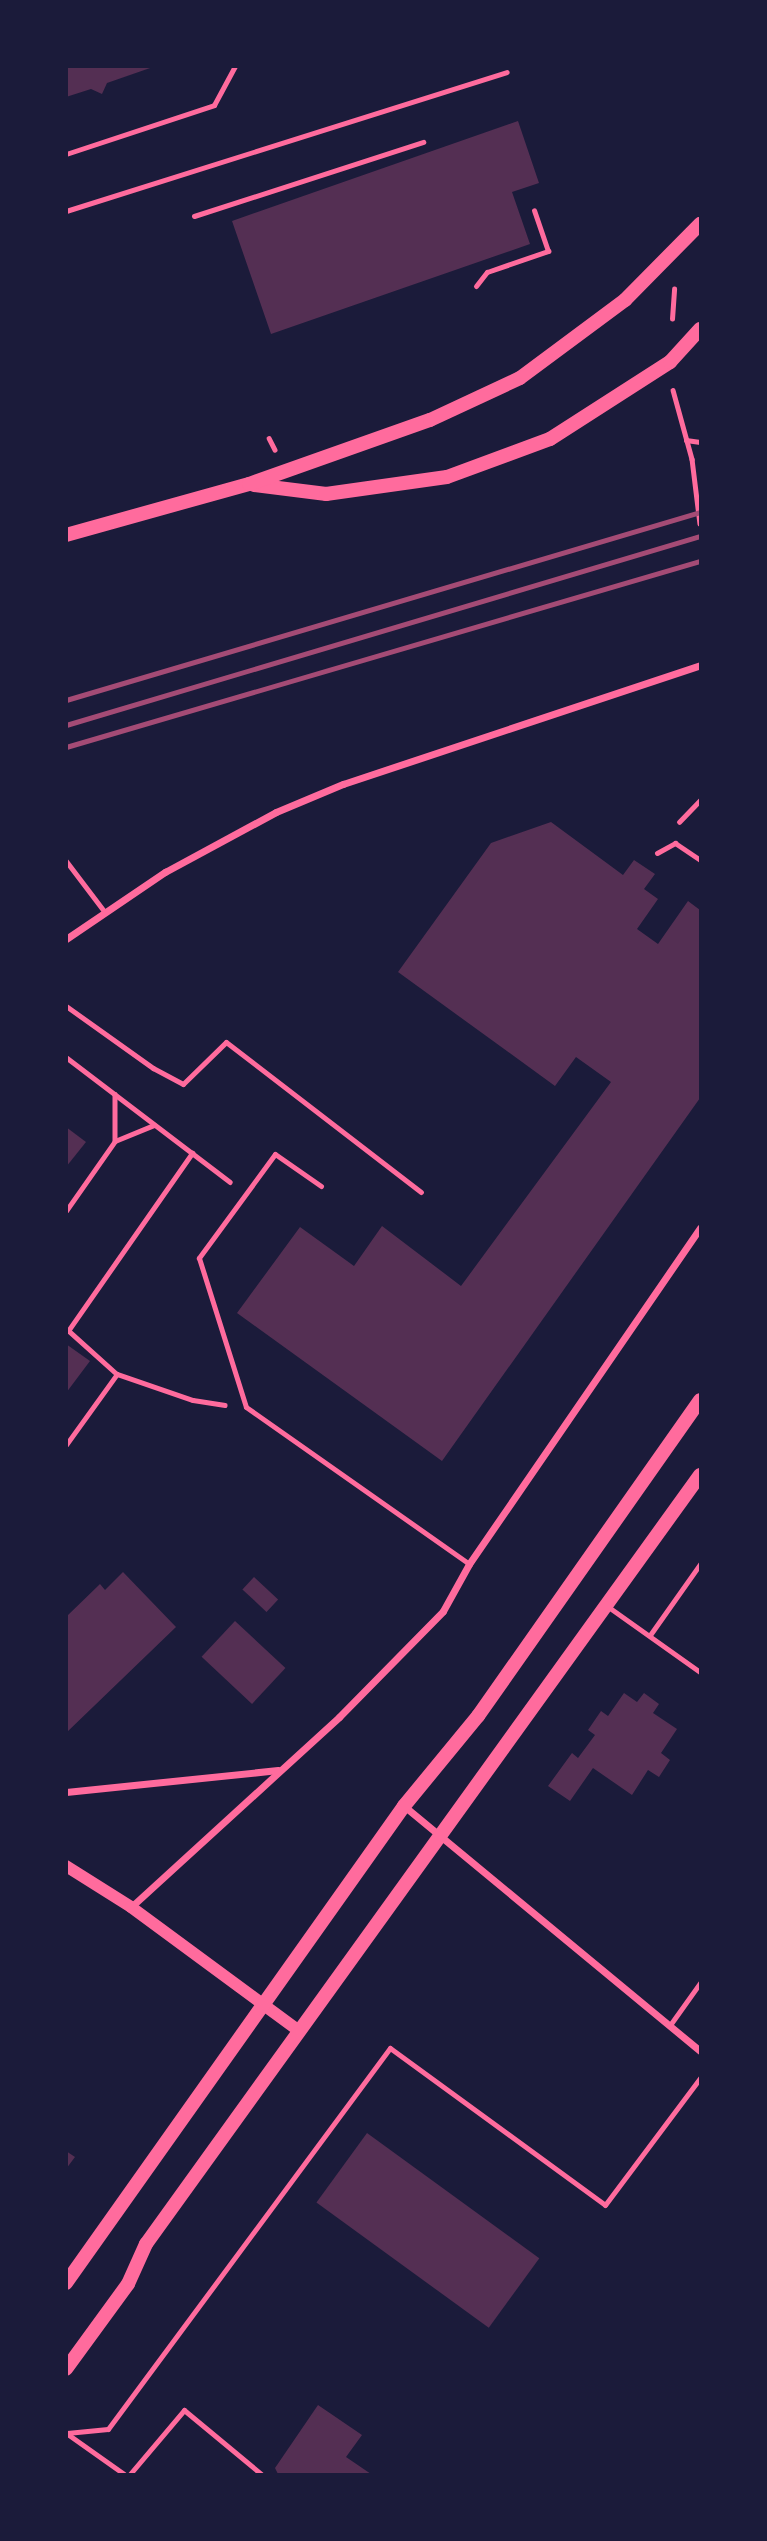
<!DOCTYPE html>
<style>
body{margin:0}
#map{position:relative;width:767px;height:2541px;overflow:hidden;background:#1b1b3a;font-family:"Fira Sans Condensed",sans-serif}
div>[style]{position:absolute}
.building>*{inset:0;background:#542f53;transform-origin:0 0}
.path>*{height:4.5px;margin:-2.25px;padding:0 2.25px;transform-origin:2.25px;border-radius:2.25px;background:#ff6b9d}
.service>*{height:5px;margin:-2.5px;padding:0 2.5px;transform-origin:2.5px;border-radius:2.5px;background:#ff6b9d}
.minor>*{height:7px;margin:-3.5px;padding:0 3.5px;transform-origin:3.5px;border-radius:3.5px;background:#ff6b9d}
.tertiary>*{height:12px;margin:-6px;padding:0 6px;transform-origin:6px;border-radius:6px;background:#ff6b9d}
.secondary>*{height:14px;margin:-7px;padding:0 7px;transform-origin:7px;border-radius:7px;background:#ff6b9d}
.rail>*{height:5px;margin:-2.5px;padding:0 2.5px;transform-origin:2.5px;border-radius:2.5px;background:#a44b75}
span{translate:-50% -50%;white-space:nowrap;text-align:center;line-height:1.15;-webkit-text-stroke:5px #1b1b3a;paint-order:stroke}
.frame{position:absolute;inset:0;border:68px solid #1b1b3a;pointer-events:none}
</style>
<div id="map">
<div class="building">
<div style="clip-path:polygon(66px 66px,153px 66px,153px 67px,107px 83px,102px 94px,91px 89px,66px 97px)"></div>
<div style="clip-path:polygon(518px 121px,539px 183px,512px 192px,530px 244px,271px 334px,232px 221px)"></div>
<div style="clip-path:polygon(551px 822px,623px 875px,634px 860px,655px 874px,644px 889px,658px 899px,637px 929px,658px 944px,688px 901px,700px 910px,700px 1098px,442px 1461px,237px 1313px,300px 1227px,354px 1266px,382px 1226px,461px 1286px,611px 1082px,576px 1057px,555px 1086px,398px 972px,491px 843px)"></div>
<div style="clip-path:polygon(66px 1127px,86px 1142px,66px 1167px)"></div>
<div style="clip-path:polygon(66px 1344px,90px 1361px,66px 1393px)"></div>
<div style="clip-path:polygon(123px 1572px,176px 1627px,66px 1733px,66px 1617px,100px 1584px,105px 1590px)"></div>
<div style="left:254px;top:1577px;width:33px;height:17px;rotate:43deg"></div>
<div style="left:235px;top:1621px;width:69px;height:49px;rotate:43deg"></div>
<div style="clip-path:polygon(624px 1693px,637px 1702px,644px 1693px,659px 1704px,653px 1713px,677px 1729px,661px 1753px,670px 1760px,659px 1777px,648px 1770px,632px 1795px,593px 1768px,570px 1801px,548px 1786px,572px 1753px,578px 1758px,595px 1735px,588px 1730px,601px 1711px,608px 1716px)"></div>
<div style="left:367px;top:2133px;width:213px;height:86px;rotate:36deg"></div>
<div style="clip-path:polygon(66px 2151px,75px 2157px,66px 2169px)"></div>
<div style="clip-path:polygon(318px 2405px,362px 2435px,346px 2457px,371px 2474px,278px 2474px,275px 2468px)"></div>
</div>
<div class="path">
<div style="left:672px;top:319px;width:30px;rotate:-86deg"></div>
<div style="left:673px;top:390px;width:72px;rotate:74.6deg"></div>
<div style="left:692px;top:459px;width:65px;rotate:83deg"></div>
<div style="left:269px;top:438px;width:13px;rotate:63deg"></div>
<div style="left:686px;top:440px;width:14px;rotate:8deg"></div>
<div style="left:679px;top:822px;width:30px;rotate:-46deg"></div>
<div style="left:66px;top:1057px;width:206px;rotate:37.3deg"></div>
<div style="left:115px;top:1094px;width:47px;rotate:90deg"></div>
<div style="left:115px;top:1141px;width:42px;rotate:-22.3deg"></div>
<div style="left:66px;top:1211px;width:85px;rotate:-55deg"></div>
<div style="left:68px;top:1331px;width:217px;rotate:-55.1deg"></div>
<div style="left:69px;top:1331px;width:64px;rotate:41.9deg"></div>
<div style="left:117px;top:1374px;width:80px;rotate:18.9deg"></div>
<div style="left:193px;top:1400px;width:32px;rotate:9deg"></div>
<div style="left:66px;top:1445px;width:87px;rotate:-54.3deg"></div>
</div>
<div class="service">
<div style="left:66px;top:154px;width:156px;rotate:-18.3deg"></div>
<div style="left:214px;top:105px;width:44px;rotate:-61.7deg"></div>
<div style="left:66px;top:211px;width:462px;rotate:-17.5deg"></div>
<div style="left:194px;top:216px;width:241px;rotate:-17.9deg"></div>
<div style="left:476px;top:286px;width:18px;rotate:-52deg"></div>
<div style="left:487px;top:272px;width:65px;rotate:-19deg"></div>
<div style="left:548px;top:251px;width:43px;rotate:-108.9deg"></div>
<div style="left:657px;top:853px;width:21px;rotate:-29deg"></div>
<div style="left:675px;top:843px;width:30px;rotate:34deg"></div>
<div style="left:66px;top:861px;width:63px;rotate:52.8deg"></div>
<div style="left:66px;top:1006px;width:107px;rotate:35.5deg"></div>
<div style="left:153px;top:1068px;width:34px;rotate:28deg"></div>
<div style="left:183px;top:1084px;width:60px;rotate:-44.3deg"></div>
<div style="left:226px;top:1042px;width:246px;rotate:37.6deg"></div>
<div style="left:321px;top:1186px;width:56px;rotate:-145.2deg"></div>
<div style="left:275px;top:1154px;width:129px;rotate:126.2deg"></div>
<div style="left:199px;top:1258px;width:156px;rotate:72.5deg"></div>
<div style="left:246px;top:1407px;width:273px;rotate:35.1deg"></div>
<div style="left:607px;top:1606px;width:114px;rotate:35.4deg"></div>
<div style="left:650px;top:1635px;width:87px;rotate:-54.8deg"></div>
<div style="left:670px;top:2025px;width:52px;rotate:-54.5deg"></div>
<div style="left:66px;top:2433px;width:71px;rotate:35.3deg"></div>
<div style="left:67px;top:2433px;width:41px;rotate:-5.6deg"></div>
<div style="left:108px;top:2429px;width:474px;rotate:-53.5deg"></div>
<div style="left:390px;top:2048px;width:266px;rotate:36.1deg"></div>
<div style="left:605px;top:2205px;width:159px;rotate:-53.2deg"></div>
<div style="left:130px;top:2474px;width:84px;rotate:-49.8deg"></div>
<div style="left:184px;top:2410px;width:100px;rotate:39.7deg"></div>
</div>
<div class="minor">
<div style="left:66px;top:939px;width:120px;rotate:-34.1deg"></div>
<div style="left:165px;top:872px;width:126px;rotate:-28.4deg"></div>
<div style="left:276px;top:812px;width:73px;rotate:-22.7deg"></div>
<div style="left:343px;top:784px;width:376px;rotate:-18.4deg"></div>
<div style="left:66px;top:1792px;width:213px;rotate:-5.9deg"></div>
<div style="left:404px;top:1806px;width:384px;rotate:39.6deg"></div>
<div style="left:131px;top:1907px;width:282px;rotate:-42.4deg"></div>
<div style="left:339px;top:1717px;width:148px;rotate:-45.5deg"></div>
<div style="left:443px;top:1611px;width:54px;rotate:-61deg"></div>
<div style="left:469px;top:1564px;width:408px;rotate:-55.5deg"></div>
</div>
<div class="tertiary">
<div style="left:66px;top:1866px;width:77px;rotate:32.2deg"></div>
<div style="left:131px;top:1907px;width:209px;rotate:36.4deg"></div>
</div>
<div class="secondary">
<div style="left:254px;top:485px;width:73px;rotate:7.1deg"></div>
<div style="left:326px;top:494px;width:122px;rotate:-8deg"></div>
<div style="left:447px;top:477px;width:110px;rotate:-20.3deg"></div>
<div style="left:550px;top:439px;width:143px;rotate:-32.7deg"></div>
<div style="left:670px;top:362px;width:45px;rotate:-47.7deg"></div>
<div style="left:66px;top:535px;width:190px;rotate:-15.6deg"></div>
<div style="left:249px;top:484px;width:192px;rotate:-19.5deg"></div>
<div style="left:430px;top:420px;width:99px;rotate:-25deg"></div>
<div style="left:520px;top:378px;width:131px;rotate:-36.6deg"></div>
<div style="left:625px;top:300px;width:107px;rotate:-45.4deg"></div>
<div style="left:66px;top:2283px;width:585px;rotate:-54.68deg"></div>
<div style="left:404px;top:1806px;width:117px;rotate:-50.6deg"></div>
<div style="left:478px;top:1716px;width:386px;rotate:-54.9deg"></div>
<div style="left:66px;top:2369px;width:105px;rotate:-53.9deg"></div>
<div style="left:128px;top:2284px;width:44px;rotate:-65.8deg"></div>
<div style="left:146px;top:2244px;width:948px;rotate:-54.23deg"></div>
</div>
<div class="rail">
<div style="left:66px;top:700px;width:661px;rotate:-16.52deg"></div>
<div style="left:66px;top:725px;width:662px;rotate:-16.6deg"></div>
<div style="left:66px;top:747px;width:661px;rotate:-16.35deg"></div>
</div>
<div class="frame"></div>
</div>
